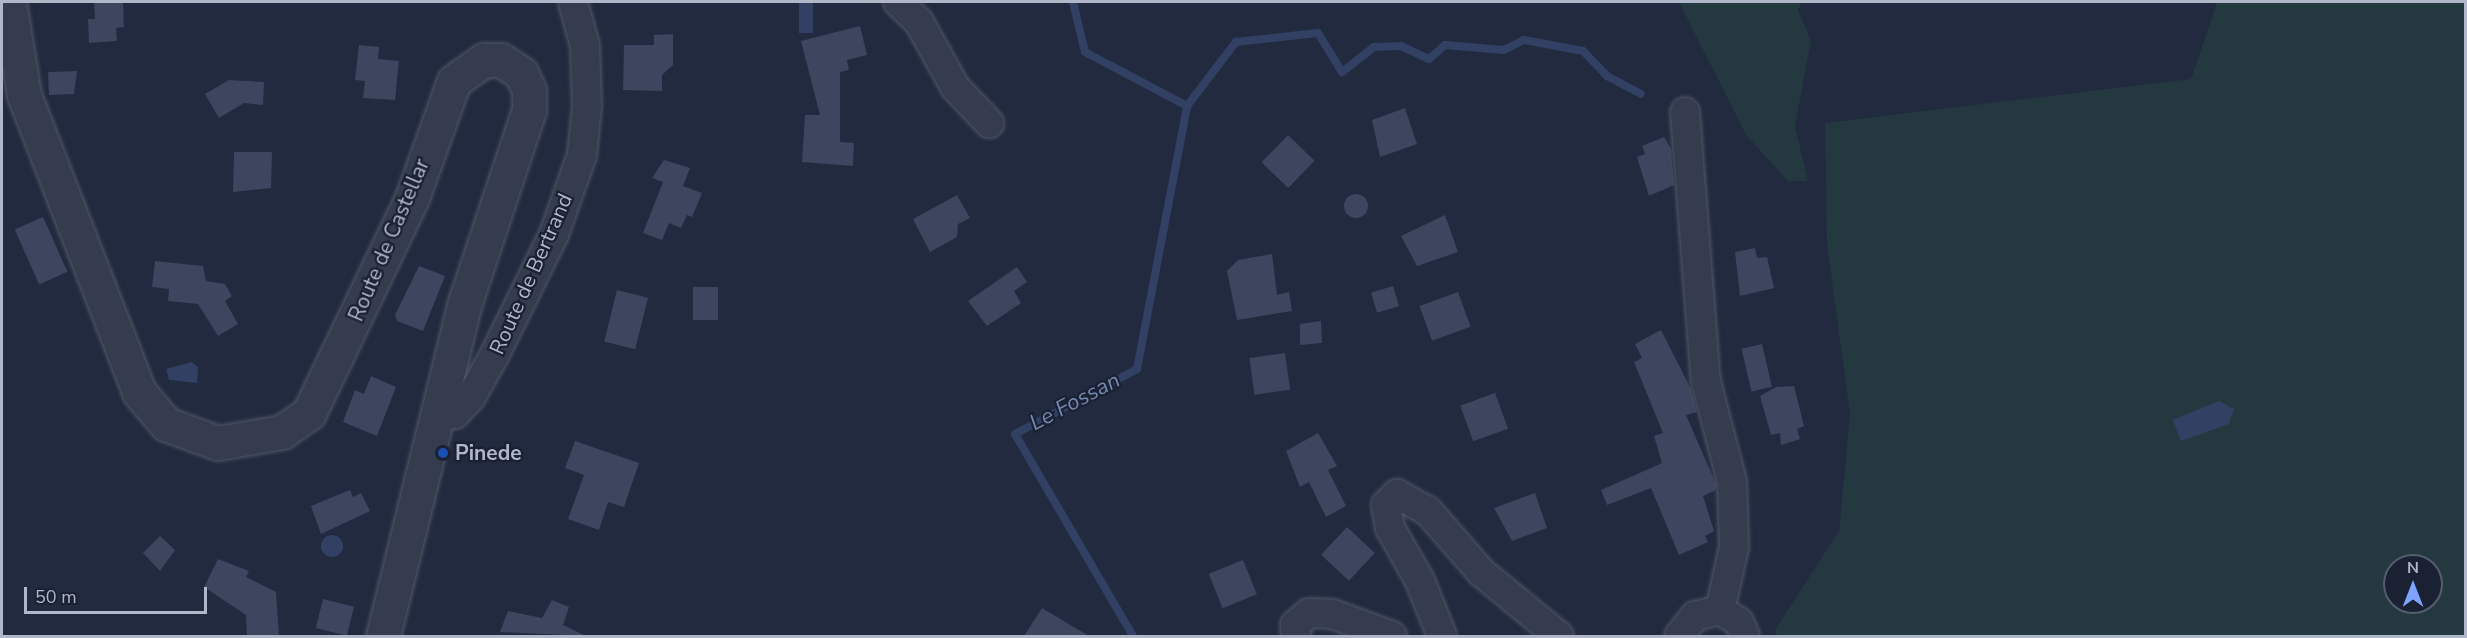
<!DOCTYPE html>
<style>
body{margin:0}
#map{position:relative;width:2467px;height:638px;overflow:hidden;background:#212a3e;font-family:"Nunito Sans",sans-serif}
div>[style]{position:absolute}
.green>*{inset:0;background:#23383f}
.water>*{inset:0;background:#324064;transform-origin:0 0}
.round{border-radius:50%}
.stream>*{height:8px;margin:-4px;padding:0 4px;transform-origin:4px;border-radius:4px;background:#324064}
.building>*{inset:0;background:#3d465e;transform-origin:0 0}
.roads{filter:drop-shadow(0 0 2px #505768) drop-shadow(0 0 2px #505768)}
.minor>*{height:28px;margin:-14px;padding:0 14px;transform-origin:14px;border-radius:14px;background:#353c4d}
.tertiary>*{height:33px;margin:-16.5px;padding:0 16.5px;transform-origin:16.5px;border-radius:16.5px;background:#353c4d}
.dots>*{width:16px;height:16px;translate:-50% -50%;box-sizing:border-box;border:3px solid #1a2132;border-radius:50%}
span{translate:-50% -50%;white-space:nowrap;text-align:center;line-height:1.15;-webkit-text-stroke:4.5px #1a2132;paint-order:stroke}
.street-label{font-size:21px;color:#b0b7c9}
.poi-label{font-size:21px;color:#b0b7c9;font-weight:700}
.left{translate:0 -50%;text-align:left}
.water-label{font-size:22px;color:#7689b3;font-style:italic}
.frame{position:absolute;inset:0;border:3px solid #b0b7c9;pointer-events:none}
.north{position:absolute;left:2383px;top:554px;width:60px;height:60px;box-sizing:border-box;background:#1a2132;border:2px solid #565d6e;border-radius:50%;rotate:0deg;font-size:16px;font-weight:700;line-height:24px;text-align:center;color:#b0b7c9}
.north::after{content:'';display:block;margin:auto;width:21px;height:27px;background:#80a2ff;clip-path:polygon(50% 0,100% 100%,50% 72%,0 100%)}
.scale{position:absolute;left:24px;top:587px;width:183px;height:27px;box-sizing:border-box;border:3px solid #b0b7c9;border-top:0;padding-left:8px;font-size:18px;line-height:21px;white-space:nowrap;color:#b0b7c9;-webkit-text-stroke:4px #1a2132;paint-order:stroke}
</style>
<div id="map">
<div class="green">
<div style="clip-path:polygon(1679px 2px,1802px 2px,1798px 10px,1811px 41px,1795px 126px,1808px 181px,1788px 181px,1746px 135px)"></div>
<div style="clip-path:polygon(evenodd,2217px 2px,2465px 2px,2465px 636px,1777px 636px,1775px 630px,1839px 531px,1850px 415px,1827px 244px,1825px 123px,2191px 79px,2217px 2px,2395px 566px,2431px 566px,2431px 602px,2395px 602px,2395px 566px)"></div>
</div>
<div class="water">
<div style="left:799px;top:2px;width:14px;height:31px"></div>
<div style="clip-path:polygon(192px 362px,198px 367px,197px 383px,169px 380px,166px 369px)"></div>
<div style="clip-path:polygon(2219px 401px,2234px 409px,2229px 424px,2181px 441px,2173px 420px)"></div>
<div class="round" style="left:321px;top:535px;width:22px;height:22px"></div>
</div>
<div class="stream">
<div style="left:1073px;top:2px;width:51px;rotate:76.5deg"></div>
<div style="left:1085px;top:52px;width:115px;rotate:27.9deg"></div>
<div style="left:1133px;top:636px;width:234px;rotate:-120.3deg"></div>
<div style="left:1015px;top:434px;width:138px;rotate:-28deg"></div>
<div style="left:1137px;top:369px;width:268px;rotate:-79.2deg"></div>
<div style="left:1187px;top:106px;width:81px;rotate:-52.6deg"></div>
<div style="left:1236px;top:42px;width:82px;rotate:-6.3deg"></div>
<div style="left:1318px;top:33px;width:46px;rotate:58.4deg"></div>
<div style="left:1342px;top:72px;width:41px;rotate:-38deg"></div>
<div style="left:1374px;top:47px;width:27px;rotate:-2deg"></div>
<div style="left:1401px;top:46px;width:31px;rotate:25deg"></div>
<div style="left:1429px;top:59px;width:21px;rotate:-41deg"></div>
<div style="left:1445px;top:45px;width:59px;rotate:4.8deg"></div>
<div style="left:1504px;top:50px;width:22px;rotate:-27deg"></div>
<div style="left:1524px;top:40px;width:60px;rotate:10.6deg"></div>
<div style="left:1583px;top:51px;width:35px;rotate:46deg"></div>
<div style="left:1607px;top:76px;width:38px;rotate:28deg"></div>
</div>
<div class="building">
<div style="clip-path:polygon(94px 2px,123px 2px,124px 27px,116px 28px,117px 41px,89px 43px,88px 19px,95px 19px)"></div>
<div style="clip-path:polygon(860px 26px,867px 55px,847px 60px,849px 70px,840px 72px,840px 142px,854px 143px,853px 166px,802px 162px,805px 115px,820px 115px,801px 41px)"></div>
<div style="clip-path:polygon(673px 34px,673px 65px,662px 75px,662px 91px,623px 90px,624px 45px,654px 45px,654px 35px)"></div>
<div style="clip-path:polygon(359px 45px,379px 47px,378px 59px,399px 61px,395px 100px,363px 98px,365px 81px,355px 80px)"></div>
<div style="clip-path:polygon(77px 71px,74px 94px,49px 95px,48px 72px)"></div>
<div style="clip-path:polygon(229px 80px,264px 82px,263px 105px,244px 103px,219px 118px,205px 94px)"></div>
<div style="clip-path:polygon(1405px 108px,1417px 144px,1380px 157px,1372px 120px)"></div>
<div style="left:1288px;top:135px;width:37px;height:38px;rotate:44deg"></div>
<div style="clip-path:polygon(1664px 137px,1671px 149px,1674px 185px,1649px 196px,1637px 157px,1645px 154px,1642px 146px)"></div>
<div style="clip-path:polygon(234px 152px,272px 152px,271px 188px,233px 192px)"></div>
<div style="clip-path:polygon(664px 160px,690px 168px,683px 186px,702px 193px,692px 217px,687px 215px,681px 228px,669px 223px,662px 240px,643px 233px,663px 182px,652px 178px)"></div>
<div class="round" style="left:1344px;top:194px;width:24px;height:24px"></div>
<div style="clip-path:polygon(957px 195px,970px 218px,958px 224px,957px 237px,930px 252px,913px 219px)"></div>
<div style="clip-path:polygon(1445px 215px,1458px 252px,1417px 266px,1401px 236px)"></div>
<div style="left:43px;top:217px;width:60px;height:31px;rotate:66deg"></div>
<div style="clip-path:polygon(1755px 248px,1757px 258px,1767px 257px,1774px 288px,1740px 296px,1735px 252px)"></div>
<div style="clip-path:polygon(1272px 254px,1277px 295px,1289px 292px,1292px 311px,1237px 320px,1227px 271px,1238px 260px)"></div>
<div style="clip-path:polygon(155px 261px,203px 266px,206px 281px,225px 284px,232px 296px,225px 301px,238px 324px,218px 336px,198px 304px,168px 301px,169px 289px,152px 287px)"></div>
<div style="clip-path:polygon(419px 266px,445px 276px,423px 331px,397px 321px,395px 315px)"></div>
<div style="clip-path:polygon(1017px 267px,1027px 282px,1014px 291px,1021px 303px,987px 326px,968px 301px)"></div>
<div style="left:1393px;top:286px;width:21px;height:23px;rotate:73deg"></div>
<div style="left:693px;top:287px;width:25px;height:33px"></div>
<div style="left:617px;top:290px;width:32px;height:53px;rotate:14deg"></div>
<div style="left:1458px;top:292px;width:37px;height:41px;rotate:70deg"></div>
<div style="clip-path:polygon(1321px 321px,1322px 343px,1300px 345px,1300px 324px)"></div>
<div style="clip-path:polygon(1661px 330px,1691px 389px,1697px 412px,1686px 415px,1716px 484px,1716px 490px,1703px 496px,1714px 531px,1705px 536px,1708px 542px,1679px 555px,1651px 488px,1607px 505px,1601px 490px,1662px 463px,1654px 436px,1663px 433px,1634px 362px,1642px 358px,1635px 344px)"></div>
<div style="left:1762px;top:344px;width:44px;height:21px;rotate:77deg"></div>
<div style="left:1285px;top:353px;width:37px;height:36px;rotate:82deg"></div>
<div style="clip-path:polygon(371px 376px,396px 387px,377px 436px,343px 422px,355px 390px,364px 394px)"></div>
<div style="clip-path:polygon(1794px 386px,1804px 426px,1797px 429px,1800px 439px,1781px 445px,1780px 433px,1771px 435px,1760px 396px,1776px 387px)"></div>
<div style="left:1495px;top:393px;width:38px;height:37px;rotate:70deg"></div>
<div style="clip-path:polygon(1318px 433px,1337px 466px,1328px 470px,1346px 506px,1326px 517px,1309px 482px,1300px 487px,1286px 451px)"></div>
<div style="clip-path:polygon(575px 441px,639px 463px,624px 507px,608px 502px,599px 530px,568px 519px,584px 475px,565px 468px)"></div>
<div style="clip-path:polygon(350px 490px,353px 497px,361px 493px,370px 511px,321px 534px,311px 506px)"></div>
<div style="clip-path:polygon(1535px 493px,1547px 528px,1512px 541px,1494px 508px)"></div>
<div style="left:1347px;top:527px;width:38px;height:38px;rotate:43deg"></div>
<div style="clip-path:polygon(160px 536px,175px 550px,160px 571px,143px 553px)"></div>
<div style="clip-path:polygon(218px 559px,249px 571px,246px 577px,276px 592px,279px 636px,247px 635px,246px 615px,204px 587px)"></div>
<div style="left:1243px;top:560px;width:37px;height:37px;rotate:68deg"></div>
<div style="left:323px;top:599px;width:32px;height:30px;rotate:14deg"></div>
<div style="clip-path:polygon(552px 600px,569px 607px,563px 625px,586px 636px,500px 632px,508px 611px,542px 618px)"></div>
<div style="clip-path:polygon(1042px 608px,1089px 636px,1024px 636px)"></div>
</div>
<div class="roads">
<div class="minor">
<div style="left:898px;top:2px;width:29px;rotate:44deg"></div>
<div style="left:919px;top:22px;width:74px;rotate:61deg"></div>
<div style="left:955px;top:87px;width:50px;rotate:46.6deg"></div>
<div style="left:1685px;top:112px;width:271px;rotate:85.6deg"></div>
<div style="left:1706px;top:382px;width:103px;rotate:75.4deg"></div>
<div style="left:1732px;top:482px;width:65px;rotate:88.2deg"></div>
<div style="left:1734px;top:547px;width:65px;rotate:102.5deg"></div>
<div style="left:438px;top:415px;width:17px;rotate:-3deg"></div>
<div style="left:455px;top:414px;width:23px;rotate:-47deg"></div>
<div style="left:471px;top:397px;width:47px;rotate:-60.7deg"></div>
<div style="left:494px;top:356px;width:136px;rotate:-63.8deg"></div>
<div style="left:554px;top:234px;width:84px;rotate:-70.5deg"></div>
<div style="left:582px;top:155px;width:49px;rotate:-84.2deg"></div>
<div style="left:587px;top:106px;width:60px;rotate:-91.9deg"></div>
<div style="left:585px;top:46px;width:46px;rotate:-105.3deg"></div>
<div style="left:1296px;top:636px;width:11px;rotate:-95deg"></div>
<div style="left:1295px;top:625px;width:18px;rotate:-41deg"></div>
<div style="left:1309px;top:613px;width:23px;rotate:2deg"></div>
<div style="left:1332px;top:614px;width:64px;rotate:20.1deg"></div>
<div style="left:1442px;top:636px;width:59px;rotate:-111.8deg"></div>
<div style="left:1420px;top:581px;width:61px;rotate:-119.5deg"></div>
<div style="left:1390px;top:528px;width:23px;rotate:-100deg"></div>
<div style="left:1386px;top:505px;width:16px;rotate:-45deg"></div>
<div style="left:1397px;top:494px;width:35px;rotate:29deg"></div>
<div style="left:1428px;top:511px;width:81px;rotate:49deg"></div>
<div style="left:1481px;top:572px;width:101px;rotate:39.4deg"></div>
<div style="left:1679px;top:636px;width:26px;rotate:-51deg"></div>
<div style="left:1695px;top:616px;width:26px;rotate:-13deg"></div>
<div style="left:1720px;top:610px;width:22px;rotate:32deg"></div>
<div style="left:1739px;top:622px;width:15px;rotate:67deg"></div>
</div>
<div class="tertiary">
<div style="left:9px;top:2px;width:94px;rotate:80.8deg"></div>
<div style="left:24px;top:95px;width:318px;rotate:68.8deg"></div>
<div style="left:139px;top:392px;width:42px;rotate:49.8deg"></div>
<div style="left:166px;top:424px;width:55px;rotate:20.1deg"></div>
<div style="left:218px;top:443px;width:65px;rotate:-9.8deg"></div>
<div style="left:282px;top:432px;width:33px;rotate:-35deg"></div>
<div style="left:309px;top:413px;width:238px;rotate:-64.4deg"></div>
<div style="left:412px;top:198px;width:124px;rotate:-70.3deg"></div>
<div style="left:454px;top:81px;width:37px;rotate:-35deg"></div>
<div style="left:484px;top:60px;width:17px"></div>
<div style="left:501px;top:60px;width:24px;rotate:33deg"></div>
<div style="left:521px;top:73px;width:19px;rotate:65deg"></div>
<div style="left:529px;top:90px;width:20px;rotate:90deg"></div>
<div style="left:529px;top:110px;width:202px;rotate:108.4deg"></div>
<div style="left:465px;top:302px;width:344px;rotate:103.8deg"></div>
</div>
</div>
<div class="dots">
<div style="left:443px;top:453px;background:#1a4fb4"></div>
</div>
<div class="street-label">
<span style="left:389px;top:240px;rotate:-67deg">Route de Castellar</span>
<span style="left:531px;top:274px;rotate:-66deg">Route de Bertrand</span>
</div>
<div class="poi-label">
<span class="left" style="left:455px;top:453px">Pinede</span>
</div>
<div class="water-label">
<span style="left:1075px;top:402px;rotate:-28deg">Le Fossan</span>
</div>
<div class="frame"></div>
<div class="north">N</div>
<div class="scale">50 m</div>
</div>
